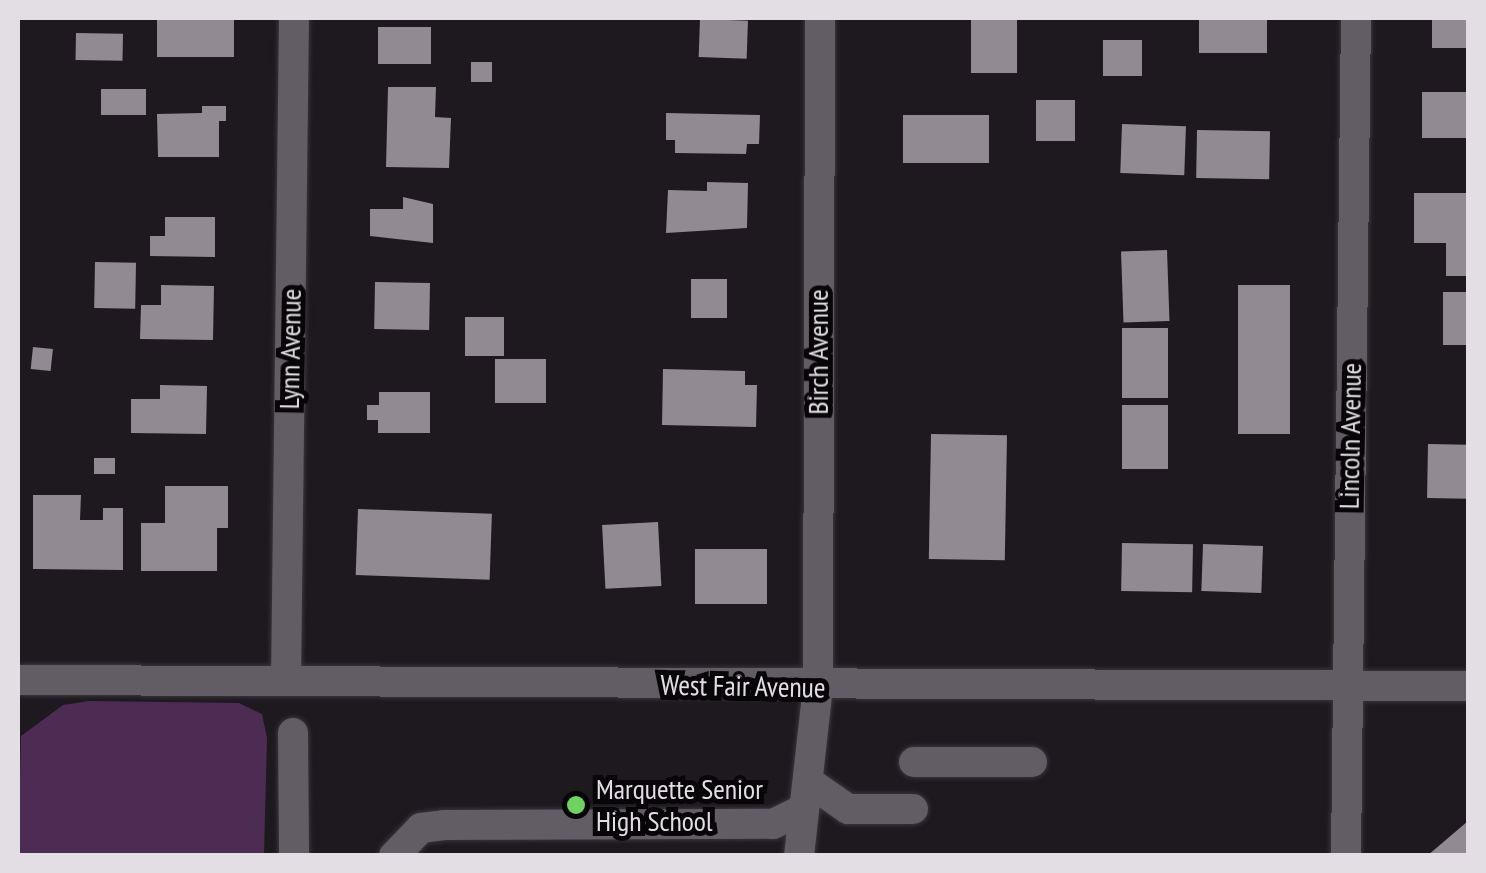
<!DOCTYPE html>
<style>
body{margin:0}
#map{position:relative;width:1486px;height:873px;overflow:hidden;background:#1e191f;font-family:"PT Sans Narrow",sans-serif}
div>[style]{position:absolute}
.green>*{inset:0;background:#4d2c53}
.building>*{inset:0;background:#918a92;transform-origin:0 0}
.roads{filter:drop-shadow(0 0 2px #383539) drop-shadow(0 0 2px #383539)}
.minor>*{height:30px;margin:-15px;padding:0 15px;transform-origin:15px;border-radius:15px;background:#625c64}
.dots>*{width:28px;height:28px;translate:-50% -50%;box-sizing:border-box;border:5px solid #070507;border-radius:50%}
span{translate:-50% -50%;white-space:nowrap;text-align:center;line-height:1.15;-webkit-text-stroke:10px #070507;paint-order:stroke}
.street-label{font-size:28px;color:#e2dee3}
.poi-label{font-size:28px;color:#e2dee3}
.left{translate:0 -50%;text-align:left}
.frame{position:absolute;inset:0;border:20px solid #e2dee3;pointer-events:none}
</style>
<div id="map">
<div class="green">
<div style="clip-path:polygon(89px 701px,239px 703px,262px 714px,267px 738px,264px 855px,18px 855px,21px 736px,63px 705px)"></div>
</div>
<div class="building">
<div style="left:157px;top:18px;width:77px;height:39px"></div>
<div style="left:971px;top:18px;width:46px;height:55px"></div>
<div style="left:1199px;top:18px;width:68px;height:35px"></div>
<div style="left:1432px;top:18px;width:36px;height:30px"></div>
<div style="left:700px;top:19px;width:48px;height:38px;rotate:2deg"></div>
<div style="left:378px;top:27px;width:53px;height:37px"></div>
<div style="left:76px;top:33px;width:47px;height:27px;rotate:1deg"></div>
<div style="left:1103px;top:40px;width:39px;height:36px"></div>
<div style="left:492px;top:62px;width:20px;height:21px;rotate:90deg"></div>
<div style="clip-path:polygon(388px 87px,436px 87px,435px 117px,451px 118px,449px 168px,386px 167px)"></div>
<div style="left:101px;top:89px;width:45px;height:26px"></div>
<div style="left:1422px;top:92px;width:46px;height:46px"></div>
<div style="left:1036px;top:100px;width:39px;height:41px"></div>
<div style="clip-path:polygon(202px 106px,226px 106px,226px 121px,219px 121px,219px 157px,158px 157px,157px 114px,202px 113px)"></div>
<div style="clip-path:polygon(666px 113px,760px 115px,759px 144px,747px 144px,746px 154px,675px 153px,675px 140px,666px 140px)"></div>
<div style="left:903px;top:115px;width:86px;height:48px"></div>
<div style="left:1122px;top:124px;width:64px;height:49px;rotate:2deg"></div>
<div style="left:1197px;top:130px;width:73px;height:48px;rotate:1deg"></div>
<div style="clip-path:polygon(707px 182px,748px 183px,747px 228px,666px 233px,668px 190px,707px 191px)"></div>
<div style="clip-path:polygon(1414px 193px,1468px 193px,1468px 276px,1446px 276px,1446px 243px,1414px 243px)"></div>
<div style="clip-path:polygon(403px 197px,433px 204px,433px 243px,370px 236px,370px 209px,403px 209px)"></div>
<div style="clip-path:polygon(165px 217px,215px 217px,215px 257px,150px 256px,150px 236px,165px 236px)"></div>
<div style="left:1167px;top:250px;width:71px;height:46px;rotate:88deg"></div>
<div style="left:95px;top:262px;width:41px;height:46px;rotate:1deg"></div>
<div style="left:691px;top:279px;width:36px;height:39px"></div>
<div style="left:375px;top:282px;width:55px;height:47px;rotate:1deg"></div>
<div style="clip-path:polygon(161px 285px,214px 286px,213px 340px,140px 339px,141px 305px,161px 305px)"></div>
<div style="left:1238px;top:285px;width:52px;height:149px"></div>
<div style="left:1443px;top:292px;width:25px;height:53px"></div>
<div style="left:465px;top:317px;width:39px;height:39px"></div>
<div style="left:1122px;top:328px;width:46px;height:70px"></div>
<div style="left:33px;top:347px;width:20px;height:22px;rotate:6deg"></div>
<div style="left:495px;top:359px;width:51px;height:44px"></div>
<div style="clip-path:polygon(663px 369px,745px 371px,745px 385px,757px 385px,756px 427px,662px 425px)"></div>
<div style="clip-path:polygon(160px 385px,207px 386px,206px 434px,131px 433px,131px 399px,160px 399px)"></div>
<div style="clip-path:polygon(379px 392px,430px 392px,430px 433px,378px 433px,378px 420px,367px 420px,367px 405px,379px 405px)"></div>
<div style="left:1122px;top:405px;width:46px;height:64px"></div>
<div style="left:931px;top:434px;width:76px;height:125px;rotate:1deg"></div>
<div style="left:1428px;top:444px;width:40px;height:54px;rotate:1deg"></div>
<div style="left:115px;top:458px;width:16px;height:21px;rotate:90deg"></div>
<div style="clip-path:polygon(165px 486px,228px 486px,228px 528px,217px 528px,217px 571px,141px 571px,141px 523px,165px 523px)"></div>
<div style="clip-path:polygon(33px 495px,81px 495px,80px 520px,103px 520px,103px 508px,123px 508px,123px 570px,33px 569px)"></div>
<div style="left:358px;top:509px;width:134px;height:66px;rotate:2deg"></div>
<div style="left:658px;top:522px;width:64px;height:56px;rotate:87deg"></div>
<div style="left:1122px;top:543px;width:71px;height:48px;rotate:1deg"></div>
<div style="left:1203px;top:544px;width:60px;height:47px;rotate:2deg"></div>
<div style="left:695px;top:549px;width:72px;height:55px"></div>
<div style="clip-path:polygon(1468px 821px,1468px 856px,1427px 856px)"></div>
</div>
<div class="roads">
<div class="minor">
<div style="left:18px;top:680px;width:1450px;rotate:0.24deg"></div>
<div style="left:286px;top:681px;width:663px;rotate:-89.31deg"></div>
<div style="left:293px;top:733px;width:123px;rotate:89.5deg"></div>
<div style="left:914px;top:762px;width:118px"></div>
<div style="left:812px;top:784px;width:44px;rotate:34.8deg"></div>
<div style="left:848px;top:809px;width:65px"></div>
<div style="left:394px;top:856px;width:39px;rotate:-46deg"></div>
<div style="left:421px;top:828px;width:23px;rotate:-7deg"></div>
<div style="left:444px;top:825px;width:329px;rotate:-0.2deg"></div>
<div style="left:773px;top:824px;width:32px;rotate:-26deg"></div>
<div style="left:802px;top:810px;width:19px;rotate:-69deg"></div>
<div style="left:799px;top:856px;width:170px;rotate:-83.6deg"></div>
<div style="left:818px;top:687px;width:669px;rotate:-89.83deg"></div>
<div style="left:1346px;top:856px;width:838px;rotate:-89.32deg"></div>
</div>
</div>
<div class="dots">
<div style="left:576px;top:805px;background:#6ed360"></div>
</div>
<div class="street-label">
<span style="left:290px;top:349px;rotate:-89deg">Lynn Avenue</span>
<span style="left:818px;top:352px;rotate:-90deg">Birch Avenue</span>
<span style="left:1350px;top:436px;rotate:-89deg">Lincoln Avenue</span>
<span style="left:743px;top:686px;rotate:1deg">West Fair Avenue</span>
</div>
<div class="poi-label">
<span class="left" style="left:596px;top:805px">Marquette Senior<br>High School</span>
</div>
<div class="frame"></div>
</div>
